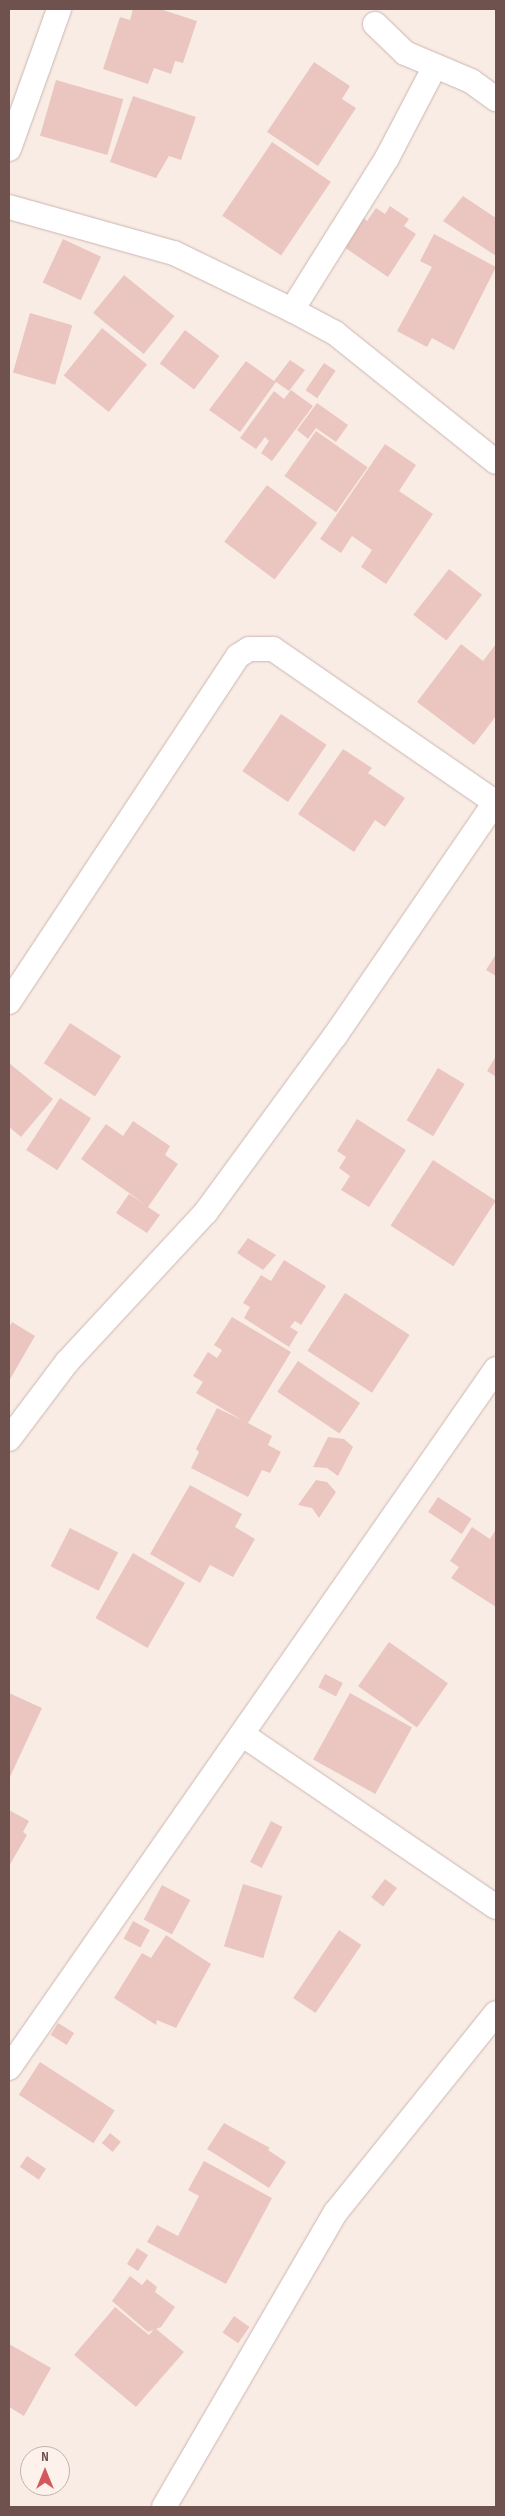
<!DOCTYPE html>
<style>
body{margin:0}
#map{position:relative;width:505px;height:2516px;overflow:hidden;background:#f9ece5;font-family:"Sofia Sans Condensed",sans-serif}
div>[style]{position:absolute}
.building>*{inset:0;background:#ebc6c0;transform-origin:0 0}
.roads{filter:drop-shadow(0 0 1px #cbb5b0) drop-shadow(0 0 1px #cbb5b0)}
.minor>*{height:24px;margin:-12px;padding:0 12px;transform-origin:12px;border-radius:12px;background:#fff}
span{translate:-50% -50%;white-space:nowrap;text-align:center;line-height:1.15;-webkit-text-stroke:4px #fcf1eb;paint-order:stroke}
.frame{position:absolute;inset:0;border:10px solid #6f514e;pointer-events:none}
.north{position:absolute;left:20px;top:2446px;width:50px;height:50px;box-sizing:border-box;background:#fcf1eb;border:1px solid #c4b1ac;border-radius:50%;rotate:0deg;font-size:14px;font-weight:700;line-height:20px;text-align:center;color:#6f514e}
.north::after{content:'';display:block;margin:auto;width:18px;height:22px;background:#d4595d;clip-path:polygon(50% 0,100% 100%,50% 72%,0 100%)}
</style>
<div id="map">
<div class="building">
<div style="clip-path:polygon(133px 9px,160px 9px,197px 21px,183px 63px,175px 61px,171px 74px,154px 68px,148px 84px,103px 69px,120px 17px,130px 20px)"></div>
<div style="clip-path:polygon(314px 62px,350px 86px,342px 99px,356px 108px,318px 166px,267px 132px)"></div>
<div style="left:56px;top:80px;width:70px;height:58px;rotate:16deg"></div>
<div style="clip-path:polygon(133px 96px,196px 117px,181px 160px,169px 156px,156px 178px,110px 162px)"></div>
<div style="left:272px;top:142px;width:71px;height:89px;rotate:34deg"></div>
<div style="clip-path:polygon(463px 196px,496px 218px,496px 256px,443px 221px)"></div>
<div style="clip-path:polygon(390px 206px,409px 219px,404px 226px,416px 234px,388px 277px,341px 245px,361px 216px,367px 221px,376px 208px,385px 214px)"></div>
<div style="clip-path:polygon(434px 234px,496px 267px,454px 350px,432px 338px,427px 347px,397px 331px,432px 267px,420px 261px)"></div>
<div style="left:63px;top:239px;width:42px;height:48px;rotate:25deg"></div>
<div style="left:124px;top:275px;width:65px;height:49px;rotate:39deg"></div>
<div style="left:30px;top:313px;width:44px;height:62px;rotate:16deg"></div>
<div style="left:102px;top:328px;width:58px;height:61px;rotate:39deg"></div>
<div style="left:185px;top:330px;width:43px;height:42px;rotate:37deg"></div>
<div style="clip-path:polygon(290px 360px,305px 370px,289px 391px,276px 382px,240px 432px,209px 410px,246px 361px,274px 381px)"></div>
<div style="left:324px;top:363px;width:14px;height:33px;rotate:34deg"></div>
<div style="clip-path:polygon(291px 390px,313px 406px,272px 461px,261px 453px,269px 441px,265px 437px,256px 449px,240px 438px,274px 391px,284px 399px)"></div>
<div style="clip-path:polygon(317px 403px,348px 425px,336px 442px,316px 428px,308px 439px,297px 430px)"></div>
<div style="left:316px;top:431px;width:63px;height:55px;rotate:35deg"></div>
<div style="clip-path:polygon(385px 444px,416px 465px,399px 491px,433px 514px,386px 584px,361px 567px,372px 550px,352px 536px,341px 553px,320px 539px)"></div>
<div style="left:267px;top:485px;width:63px;height:71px;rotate:37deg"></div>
<div style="left:449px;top:569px;width:42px;height:58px;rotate:38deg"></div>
<div style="clip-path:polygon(461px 644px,483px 661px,496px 644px,496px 716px,474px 745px,417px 702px)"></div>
<div style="left:281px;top:714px;width:55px;height:69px;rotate:34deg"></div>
<div style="clip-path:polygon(343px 749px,372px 768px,368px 773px,405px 798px,385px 827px,375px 820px,354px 852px,298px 814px)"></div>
<div style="clip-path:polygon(496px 954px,496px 976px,486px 970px)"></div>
<div style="left:70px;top:1023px;width:61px;height:48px;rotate:33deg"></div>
<div style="clip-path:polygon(496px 1056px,496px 1077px,487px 1071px)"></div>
<div style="clip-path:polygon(9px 1063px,53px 1099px,21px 1137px,9px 1127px)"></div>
<div style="left:438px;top:1068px;width:31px;height:61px;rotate:31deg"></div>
<div style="left:60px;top:1098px;width:37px;height:62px;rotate:33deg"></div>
<div style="clip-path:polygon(357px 1119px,406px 1150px,369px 1207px,341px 1190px,350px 1176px,339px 1168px,346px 1157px,337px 1151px)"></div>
<div style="clip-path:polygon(133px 1121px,170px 1146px,165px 1155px,178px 1164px,148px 1207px,160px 1215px,147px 1233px,116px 1213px,129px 1194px,146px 1205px,81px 1159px,106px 1124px,123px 1136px)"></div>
<div style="left:433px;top:1160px;width:75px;height:78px;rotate:33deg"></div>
<div style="clip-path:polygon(248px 1238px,276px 1255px,263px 1270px,237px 1253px)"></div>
<div style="clip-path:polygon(284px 1260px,326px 1286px,301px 1325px,295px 1321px,290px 1327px,298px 1332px,289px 1347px,244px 1318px,250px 1307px,243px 1303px,261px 1275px,271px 1281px)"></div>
<div style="left:345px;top:1293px;width:77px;height:69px;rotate:33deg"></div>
<div style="clip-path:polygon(232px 1317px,291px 1352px,248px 1423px,272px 1436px,268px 1445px,281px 1452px,270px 1473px,262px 1470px,248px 1497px,191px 1468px,199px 1452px,196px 1449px,217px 1408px,242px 1420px,196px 1393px,203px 1382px,193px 1376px,208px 1352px,217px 1358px,222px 1350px,214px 1345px)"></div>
<div style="clip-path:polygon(12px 1322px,35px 1336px,9px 1381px,9px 1328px)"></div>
<div style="left:298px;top:1361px;width:75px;height:37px;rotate:34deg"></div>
<div style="clip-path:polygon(328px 1437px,344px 1439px,353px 1447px,338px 1476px,327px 1468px,313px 1467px)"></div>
<div style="clip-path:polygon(316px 1480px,327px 1482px,336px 1492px,319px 1518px,312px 1508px,298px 1505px)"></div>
<div style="clip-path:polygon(190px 1485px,242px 1514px,235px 1527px,255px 1539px,233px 1577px,210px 1565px,200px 1583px,150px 1554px)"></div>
<div style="left:438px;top:1497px;width:40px;height:18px;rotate:33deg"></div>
<div style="clip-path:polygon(472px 1527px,490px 1539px,496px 1529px,496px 1607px,451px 1578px,459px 1567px,450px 1561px)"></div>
<div style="left:70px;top:1528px;width:54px;height:43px;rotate:27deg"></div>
<div style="left:133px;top:1553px;width:60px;height:75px;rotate:30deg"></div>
<div style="left:389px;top:1642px;width:72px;height:54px;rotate:35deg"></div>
<div style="left:325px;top:1674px;width:20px;height:15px;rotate:27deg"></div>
<div style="clip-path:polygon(9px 1693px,42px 1708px,9px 1779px)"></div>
<div style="left:350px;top:1693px;width:71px;height:76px;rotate:29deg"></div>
<div style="clip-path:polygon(9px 1810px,29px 1821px,23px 1832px,27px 1835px,9px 1866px)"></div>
<div style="left:271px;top:1821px;width:13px;height:46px;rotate:27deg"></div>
<div style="left:385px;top:1879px;width:15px;height:23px;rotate:37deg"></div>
<div style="left:243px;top:1884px;width:41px;height:65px;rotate:17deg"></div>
<div style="left:162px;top:1885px;width:32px;height:39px;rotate:28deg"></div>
<div style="left:133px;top:1921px;width:19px;height:20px;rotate:28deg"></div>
<div style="left:339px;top:1930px;width:27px;height:82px;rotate:34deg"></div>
<div style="clip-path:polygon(166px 1935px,211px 1964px,176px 2028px,157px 2020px,156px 2025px,114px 1998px,142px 1953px,151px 1958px)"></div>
<div style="left:58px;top:2023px;width:19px;height:14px;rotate:32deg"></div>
<div style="left:40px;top:2062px;width:89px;height:39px;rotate:33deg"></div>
<div style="clip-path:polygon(224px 2123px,270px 2148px,268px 2150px,286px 2162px,269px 2188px,207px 2149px)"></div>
<div style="left:110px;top:2133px;width:14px;height:13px;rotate:39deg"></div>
<div style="left:27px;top:2156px;width:23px;height:13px;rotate:34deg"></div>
<div style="clip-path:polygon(204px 2161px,272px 2198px,226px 2284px,147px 2242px,157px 2225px,178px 2236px,199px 2196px,188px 2190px)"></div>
<div style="left:137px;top:2248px;width:13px;height:19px;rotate:32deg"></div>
<div style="clip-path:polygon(130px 2276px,142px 2285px,147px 2279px,157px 2287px,155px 2292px,175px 2307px,161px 2327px,148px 2332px,112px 2301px)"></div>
<div style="clip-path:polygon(115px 2307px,149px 2335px,155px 2328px,184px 2352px,136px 2407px,74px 2355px)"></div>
<div style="left:234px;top:2316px;width:19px;height:20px;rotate:35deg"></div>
<div style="clip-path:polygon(9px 2344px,51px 2368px,24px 2416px,9px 2407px)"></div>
</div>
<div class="roads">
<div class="minor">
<div style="left:375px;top:24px;width:42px;rotate:44deg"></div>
<div style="left:405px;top:53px;width:72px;rotate:23deg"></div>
<div style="left:471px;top:81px;width:31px;rotate:36deg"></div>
<div style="left:9px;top:149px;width:149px;rotate:-70.3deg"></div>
<div style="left:9px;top:207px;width:171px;rotate:15.6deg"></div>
<div style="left:174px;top:253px;width:131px;rotate:25.8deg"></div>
<div style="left:292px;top:310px;width:49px;rotate:28.1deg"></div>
<div style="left:335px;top:333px;width:206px;rotate:38.7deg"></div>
<div style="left:292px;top:310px;width:179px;rotate:-58deg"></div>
<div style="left:387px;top:158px;width:102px;rotate:-62.4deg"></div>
<div style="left:9px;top:1002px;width:415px;rotate:-56.5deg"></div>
<div style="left:238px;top:656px;width:13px;rotate:-32deg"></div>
<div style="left:249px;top:649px;width:24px"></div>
<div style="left:273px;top:649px;width:270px;rotate:34.6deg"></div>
<div style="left:9px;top:1439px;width:96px;rotate:-53deg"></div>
<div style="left:67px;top:1362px;width:205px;rotate:-47.2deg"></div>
<div style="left:206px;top:1212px;width:218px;rotate:-53.8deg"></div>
<div style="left:335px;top:1036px;width:285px;rotate:-55.6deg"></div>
<div style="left:243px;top:1735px;width:306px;rotate:34.2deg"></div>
<div style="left:9px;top:2068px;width:852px;rotate:-55.13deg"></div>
<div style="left:164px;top:2507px;width:341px;rotate:-59.8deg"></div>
<div style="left:336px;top:2212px;width:255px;rotate:-51.2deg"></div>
</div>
</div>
<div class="frame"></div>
<div class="north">N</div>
</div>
